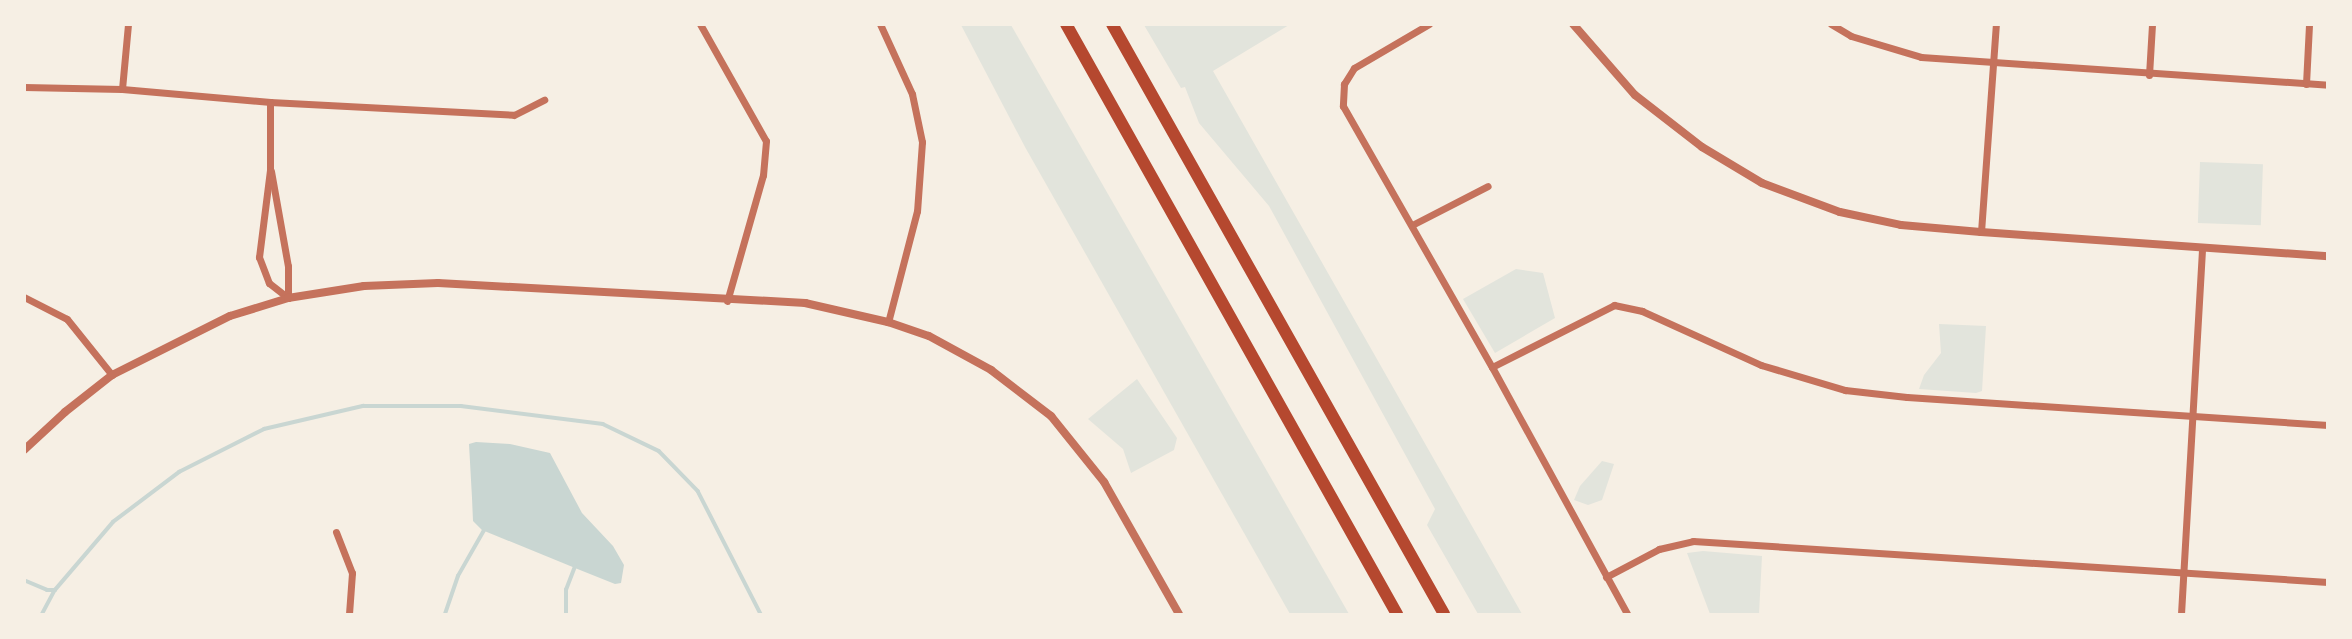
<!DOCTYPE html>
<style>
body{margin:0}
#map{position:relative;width:2352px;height:639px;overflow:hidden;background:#f6efe4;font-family:Rubik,sans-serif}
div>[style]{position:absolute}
.green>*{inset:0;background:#e2e4dc;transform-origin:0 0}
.water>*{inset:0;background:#c9d6d2}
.stream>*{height:3.5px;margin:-1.75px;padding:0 1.75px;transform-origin:1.75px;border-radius:1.75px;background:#c9d6d2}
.minor>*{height:7px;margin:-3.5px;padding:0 3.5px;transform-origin:3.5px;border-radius:3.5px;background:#c5725c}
.tertiary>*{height:8px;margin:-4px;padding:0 4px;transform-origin:4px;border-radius:4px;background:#c5725c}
.motorway>*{height:12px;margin:-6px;padding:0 6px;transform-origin:6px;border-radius:6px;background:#b5482f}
span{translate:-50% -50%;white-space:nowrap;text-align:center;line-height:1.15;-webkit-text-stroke:7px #f6efe4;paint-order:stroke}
.frame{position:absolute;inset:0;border:26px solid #f6efe4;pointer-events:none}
</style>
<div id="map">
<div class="green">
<div style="clip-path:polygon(961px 25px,1011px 25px,1349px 614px,1290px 614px,1025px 147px)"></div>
<div style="clip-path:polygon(1144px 25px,1289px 25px,1213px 71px,1522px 614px,1478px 614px,1427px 525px,1435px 509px,1269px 206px,1199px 123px,1185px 87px,1181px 88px)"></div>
<div style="left:2200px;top:162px;width:63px;height:61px;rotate:2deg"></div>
<div style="clip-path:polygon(1516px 269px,1543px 273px,1555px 318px,1495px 353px,1463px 299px)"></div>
<div style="clip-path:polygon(1939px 324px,1986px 326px,1982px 391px,1976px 393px,1919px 389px,1924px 375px,1941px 353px)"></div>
<div style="clip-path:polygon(1137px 379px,1177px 438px,1174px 450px,1131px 473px,1123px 449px,1088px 419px)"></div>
<div style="clip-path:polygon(1602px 461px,1614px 464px,1602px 500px,1588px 505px,1574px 500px,1580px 486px)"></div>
<div style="clip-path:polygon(1703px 551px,1762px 556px,1759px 614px,1710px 614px,1687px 553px)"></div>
</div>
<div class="water">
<div style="clip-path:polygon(476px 442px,510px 444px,550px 453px,582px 513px,613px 546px,624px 565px,621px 583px,615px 584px,580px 570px,482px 530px,473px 521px,472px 498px,469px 444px)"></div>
</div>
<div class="stream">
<div style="left:24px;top:580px;width:25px;rotate:23deg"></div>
<div style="left:47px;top:590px;width:8px"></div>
<div style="left:42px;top:614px;width:27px;rotate:-62deg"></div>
<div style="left:55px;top:590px;width:89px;rotate:-49.5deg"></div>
<div style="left:113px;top:522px;width:83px;rotate:-37.1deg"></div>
<div style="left:179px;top:472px;width:95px;rotate:-26.8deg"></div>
<div style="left:264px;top:429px;width:102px;rotate:-13.1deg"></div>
<div style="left:363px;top:406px;width:98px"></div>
<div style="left:461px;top:406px;width:143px;rotate:7.2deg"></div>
<div style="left:603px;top:424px;width:62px;rotate:25.7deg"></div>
<div style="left:659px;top:451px;width:56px;rotate:45.7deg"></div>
<div style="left:698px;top:491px;width:138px;rotate:62.9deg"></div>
<div style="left:445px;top:614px;width:40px;rotate:-71.1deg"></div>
<div style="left:458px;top:576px;width:56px;rotate:-60.3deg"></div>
<div style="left:566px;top:614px;width:24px;rotate:-90deg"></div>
<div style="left:566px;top:590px;width:25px;rotate:-69deg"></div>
</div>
<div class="minor">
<div style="left:700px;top:24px;width:134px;rotate:60.6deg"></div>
<div style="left:766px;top:141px;width:34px;rotate:95deg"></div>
<div style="left:763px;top:175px;width:131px;rotate:105.9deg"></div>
<div style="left:880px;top:24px;width:77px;rotate:65.4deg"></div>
<div style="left:912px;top:94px;width:49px;rotate:78.2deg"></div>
<div style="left:922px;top:142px;width:69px;rotate:94.1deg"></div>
<div style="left:917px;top:211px;width:115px;rotate:104.6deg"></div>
<div style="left:1429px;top:24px;width:87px;rotate:149.6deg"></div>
<div style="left:1354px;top:68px;width:19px;rotate:122deg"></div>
<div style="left:1344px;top:84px;width:22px;rotate:93deg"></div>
<div style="left:1343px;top:106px;width:301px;rotate:60.3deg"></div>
<div style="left:1492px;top:367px;width:281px;rotate:61.3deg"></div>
<div style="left:1831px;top:24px;width:23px;rotate:31deg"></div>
<div style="left:1851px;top:36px;width:73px;rotate:16.7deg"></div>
<div style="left:1921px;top:57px;width:408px;rotate:3.9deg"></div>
<div style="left:2149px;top:75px;width:51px;rotate:-86.6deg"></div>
<div style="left:2306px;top:84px;width:60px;rotate:-87.1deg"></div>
<div style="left:24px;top:87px;width:98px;rotate:1.2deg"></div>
<div style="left:122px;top:89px;width:149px;rotate:5deg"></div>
<div style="left:270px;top:102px;width:244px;rotate:3deg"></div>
<div style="left:514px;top:115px;width:34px;rotate:-27deg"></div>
<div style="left:122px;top:89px;width:65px;rotate:-84.7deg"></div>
<div style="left:270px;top:102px;width:68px;rotate:90deg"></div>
<div style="left:270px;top:170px;width:88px;rotate:97.2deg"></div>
<div style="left:259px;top:257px;width:28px;rotate:69deg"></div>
<div style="left:269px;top:283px;width:24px;rotate:38deg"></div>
<div style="left:271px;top:171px;width:97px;rotate:79.9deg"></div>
<div style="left:288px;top:266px;width:32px;rotate:90deg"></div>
<div style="left:1412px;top:225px;width:85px;rotate:-27.2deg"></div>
<div style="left:1981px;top:232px;width:209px;rotate:-85.9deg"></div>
<div style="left:24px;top:297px;width:48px;rotate:27.1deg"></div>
<div style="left:67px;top:319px;width:72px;rotate:51.2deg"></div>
<div style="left:1492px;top:367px;width:137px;rotate:-26.9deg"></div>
<div style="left:1614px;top:305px;width:29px;rotate:12deg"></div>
<div style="left:1642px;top:311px;width:131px;rotate:24.4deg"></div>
<div style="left:1761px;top:365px;width:88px;rotate:16.6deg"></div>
<div style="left:1845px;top:390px;width:62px;rotate:6.4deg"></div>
<div style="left:1907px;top:397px;width:422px;rotate:3.8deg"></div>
<div style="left:336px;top:532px;width:44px;rotate:68.7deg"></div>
<div style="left:352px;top:573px;width:41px;rotate:94.2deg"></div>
<div style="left:1606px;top:577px;width:60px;rotate:-27.8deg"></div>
<div style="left:1659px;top:549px;width:35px;rotate:-13deg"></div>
<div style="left:1693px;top:541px;width:636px;rotate:3.69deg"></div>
<div style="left:2181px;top:614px;width:366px;rotate:-86.7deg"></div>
</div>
<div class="tertiary">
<div style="left:1573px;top:24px;width:94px;rotate:48.9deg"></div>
<div style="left:1635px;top:95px;width:85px;rotate:37.8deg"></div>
<div style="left:1702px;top:147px;width:70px;rotate:31deg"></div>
<div style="left:1762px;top:183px;width:83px;rotate:20.4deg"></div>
<div style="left:1840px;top:212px;width:62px;rotate:12deg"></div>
<div style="left:1901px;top:225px;width:80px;rotate:5deg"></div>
<div style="left:1981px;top:232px;width:348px;rotate:4deg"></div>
<div style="left:24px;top:450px;width:56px;rotate:-42.8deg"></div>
<div style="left:65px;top:412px;width:60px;rotate:-38.2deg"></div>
<div style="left:112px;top:375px;width:132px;rotate:-26.6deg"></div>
<div style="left:230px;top:316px;width:61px;rotate:-17.2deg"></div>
<div style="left:288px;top:298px;width:77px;rotate:-9deg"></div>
<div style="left:364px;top:286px;width:74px;rotate:-2.3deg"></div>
<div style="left:438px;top:283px;width:368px;rotate:3.1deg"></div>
<div style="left:805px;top:303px;width:85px;rotate:12.9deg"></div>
<div style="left:888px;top:322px;width:43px;rotate:18.9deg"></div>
<div style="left:929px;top:336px;width:71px;rotate:28.7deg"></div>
<div style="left:991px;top:370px;width:76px;rotate:37.5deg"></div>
<div style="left:1051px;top:416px;width:85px;rotate:51.2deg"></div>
<div style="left:1104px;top:482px;width:152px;rotate:60.4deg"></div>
</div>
<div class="motorway">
<div style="left:1066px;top:24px;width:677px;rotate:60.71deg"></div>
<div style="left:1112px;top:24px;width:677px;rotate:60.63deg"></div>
</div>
<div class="frame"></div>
</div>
